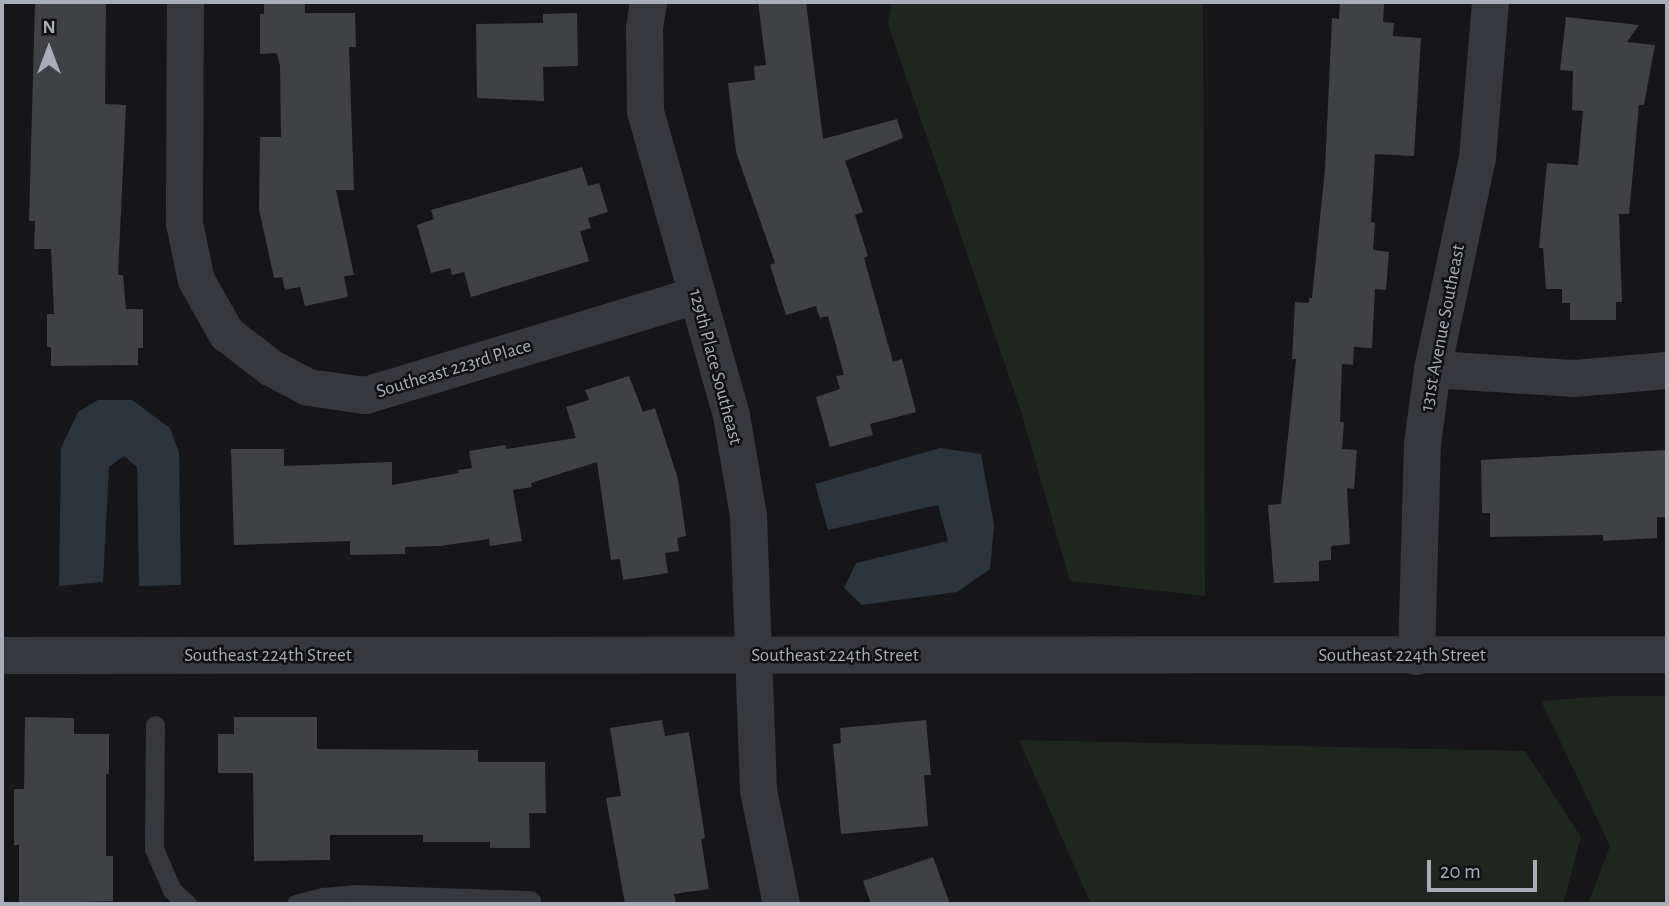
<!DOCTYPE html>
<style>
body{margin:0}
#map{position:relative;width:1669px;height:906px;overflow:hidden;background:#161618;font-family:"Alegreya Sans",sans-serif}
div>[style]{position:absolute}
.green>*{inset:0;background:#1e261f}
.water>*{inset:0;background:#2c353c}
.building>*{inset:0;background:#404145}
.lane>*{height:19px;margin:-9.5px;padding:0 9.5px;transform-origin:9.5px;border-radius:9.5px;background:#37383d}
.street>*{height:37px;margin:-18.5px;padding:0 18.5px;transform-origin:18.5px;border-radius:18.5px;background:#37383d}
span{translate:-50% -50%;white-space:nowrap;text-align:center;line-height:1.15;-webkit-text-stroke:5px #111113;paint-order:stroke}
.street-label{font-size:19px;color:#a8adb8}
.frame{position:absolute;inset:0;border:4px solid #a8adb8;pointer-events:none}
.north{position:absolute;left:14px;top:14px;width:70px;height:70px;-webkit-text-stroke:5px #111113;paint-order:stroke;rotate:0deg;font-size:19px;font-weight:700;line-height:28px;text-align:center;color:#a8adb8}
.north::after{content:'';display:block;margin:auto;width:24px;height:32px;background:#a8adb8;clip-path:polygon(50% 0,100% 100%,50% 72%,0 100%)}
.scale{position:absolute;left:1427px;top:860px;width:110px;height:32px;box-sizing:border-box;border:4px solid #a8adb8;border-top:0;padding-left:9px;font-size:21px;line-height:24px;white-space:nowrap;color:#a8adb8;-webkit-text-stroke:5px #111113;paint-order:stroke}
</style>
<div id="map">
<div class="green">
<div style="clip-path:polygon(892px 2px,1203px 2px,1205px 596px,1070px 581px,1021px 411px,888px 24px)"></div>
<div style="clip-path:polygon(1609px 696px,1667px 696px,1667px 904px,1588px 904px,1610px 846px,1541px 701px)"></div>
<div style="clip-path:polygon(1019px 740px,1525px 751px,1581px 837px,1563px 904px,1091px 904px)"></div>
</div>
<div class="water">
<div style="clip-path:polygon(98px 400px,132px 400px,170px 428px,179px 452px,181px 585px,139px 586px,137px 467px,124px 456px,109px 467px,103px 582px,59px 586px,61px 448px,78px 412px)"></div>
<div style="clip-path:polygon(940px 448px,981px 454px,994px 525px,990px 569px,957px 592px,862px 605px,844px 588px,856px 563px,948px 541px,938px 505px,828px 530px,815px 484px)"></div>
</div>
<div class="building">
<div style="clip-path:polygon(35px 2px,106px 2px,105px 104px,126px 105px,118px 275px,123px 275px,126px 309px,143px 309px,143px 348px,138px 348px,138px 365px,51px 366px,51px 347px,47px 347px,47px 314px,54px 314px,51px 249px,34px 249px,35px 221px,29px 221px)"></div>
<div style="clip-path:polygon(264px 2px,305px 2px,305px 13px,355px 13px,356px 47px,349px 47px,354px 190px,336px 190px,354px 275px,344px 276px,348px 297px,305px 306px,300px 287px,285px 290px,282px 277px,274px 278px,259px 209px,260px 137px,281px 137px,280px 66px,277px 53px,260px 54px,260px 14px,264px 14px)"></div>
<div style="clip-path:polygon(758px 2px,806px 2px,823px 139px,897px 119px,903px 138px,845px 161px,863px 212px,855px 215px,868px 256px,864px 258px,893px 362px,902px 359px,916px 412px,870px 424px,873px 435px,830px 447px,816px 397px,840px 389px,836px 376px,844px 375px,828px 316px,820px 318px,816px 306px,786px 315px,770px 265px,775px 263px,736px 152px,728px 83px,755px 80px,754px 66px,766px 65px)"></div>
<div style="clip-path:polygon(1340px 2px,1384px 4px,1383px 22px,1394px 23px,1393px 36px,1421px 38px,1414px 156px,1375px 154px,1371px 222px,1375px 223px,1373px 250px,1389px 252px,1386px 290px,1375px 289px,1372px 348px,1354px 347px,1353px 365px,1342px 364px,1340px 422px,1344px 422px,1342px 449px,1357px 450px,1354px 489px,1347px 488px,1350px 544px,1331px 546px,1331px 560px,1319px 561px,1319px 581px,1274px 583px,1268px 505px,1281px 504px,1296px 359px,1292px 359px,1295px 302px,1309px 303px,1309px 298px,1312px 298px,1325px 169px,1332px 18px,1339px 19px)"></div>
<div style="clip-path:polygon(577px 13px,578px 66px,543px 67px,544px 101px,477px 98px,476px 24px,543px 23px,543px 14px)"></div>
<div style="clip-path:polygon(1566px 17px,1639px 25px,1627px 42px,1655px 45px,1644px 105px,1639px 105px,1629px 214px,1619px 214px,1622px 302px,1616px 302px,1616px 320px,1570px 320px,1570px 303px,1562px 303px,1562px 289px,1546px 289px,1543px 248px,1539px 248px,1547px 163px,1578px 165px,1583px 111px,1572px 110px,1573px 71px,1560px 70px)"></div>
<div style="clip-path:polygon(582px 167px,588px 186px,599px 183px,608px 212px,588px 218px,591px 228px,580px 231px,589px 261px,471px 297px,464px 272px,452px 275px,450px 268px,431px 273px,417px 225px,434px 219px,431px 210px)"></div>
<div style="clip-path:polygon(629px 376px,643px 412px,655px 408px,678px 479px,686px 536px,677px 538px,679px 551px,665px 553px,668px 573px,623px 580px,620px 559px,611px 560px,597px 462px,531px 483px,532px 487px,513px 490px,522px 541px,490px 546px,489px 539px,440px 546px,405px 547px,405px 554px,350px 555px,350px 541px,234px 545px,231px 449px,284px 449px,284px 466px,392px 462px,392px 485px,459px 473px,458px 470px,472px 468px,469px 451px,506px 445px,506px 449px,576px 438px,566px 407px,589px 400px,585px 390px)"></div>
<div style="clip-path:polygon(1667px 450px,1667px 517px,1657px 517px,1657px 538px,1603px 541px,1603px 535px,1490px 537px,1490px 513px,1482px 513px,1481px 460px)"></div>
<div style="clip-path:polygon(25px 717px,74px 718px,74px 734px,109px 734px,109px 774px,106px 774px,106px 856px,113px 856px,113px 901px,19px 904px,19px 845px,14px 845px,14px 789px,24px 789px)"></div>
<div style="clip-path:polygon(234px 717px,317px 717px,317px 749px,478px 750px,478px 762px,545px 762px,546px 813px,529px 813px,530px 848px,490px 848px,490px 842px,423px 842px,423px 835px,330px 835px,330px 860px,254px 861px,253px 773px,218px 773px,218px 734px,234px 734px)"></div>
<div style="clip-path:polygon(662px 720px,665px 736px,689px 732px,705px 838px,701px 839px,709px 889px,674px 894px,676px 904px,625px 904px,606px 798px,621px 796px,610px 728px)"></div>
<div style="clip-path:polygon(926px 720px,931px 775px,924px 775px,928px 826px,841px 834px,833px 744px,841px 743px,840px 728px)"></div>
<div style="clip-path:polygon(933px 857px,950px 904px,871px 904px,863px 881px)"></div>
</div>
<div class="lane">
<div style="left:155px;top:725px;width:124px;rotate:90.5deg"></div>
<div style="left:154px;top:849px;width:45px;rotate:66.3deg"></div>
<div style="left:172px;top:890px;width:21px;rotate:43deg"></div>
<div style="left:296px;top:904px;width:28px;rotate:-15deg"></div>
<div style="left:323px;top:897px;width:32px;rotate:-5deg"></div>
<div style="left:355px;top:894px;width:176px;rotate:2deg"></div>
</div>
<div class="street">
<div style="left:185px;top:2px;width:221px;rotate:90.3deg"></div>
<div style="left:184px;top:223px;width:58px;rotate:78.1deg"></div>
<div style="left:196px;top:280px;width:61px;rotate:60.5deg"></div>
<div style="left:226px;top:333px;width:56px;rotate:37.7deg"></div>
<div style="left:270px;top:367px;width:43px;rotate:27.8deg"></div>
<div style="left:308px;top:387px;width:58px;rotate:8deg"></div>
<div style="left:365px;top:395px;width:346px;rotate:-16.8deg"></div>
<div style="left:648px;top:2px;width:26px;rotate:99deg"></div>
<div style="left:644px;top:28px;width:83px;rotate:89.3deg"></div>
<div style="left:645px;top:111px;width:316px;rotate:74.2deg"></div>
<div style="left:731px;top:415px;width:102px;rotate:80.4deg"></div>
<div style="left:748px;top:516px;width:274px;rotate:87.9deg"></div>
<div style="left:758px;top:790px;width:116px;rotate:78.6deg"></div>
<div style="left:1432px;top:369px;width:142px;rotate:3.6deg"></div>
<div style="left:1574px;top:378px;width:93px;rotate:-4.9deg"></div>
<div style="left:2px;top:655px;width:1665px;rotate:-0.03deg"></div>
<div style="left:1416px;top:656px;width:213px;rotate:-88.4deg"></div>
<div style="left:1422px;top:443px;width:75px;rotate:-82.3deg"></div>
<div style="left:1432px;top:369px;width:217px;rotate:-78deg"></div>
<div style="left:1477px;top:157px;width:156px;rotate:-85.2deg"></div>
</div>
<div class="street-label">
<span style="left:1443px;top:328px;rotate:-79deg">131st Avenue Southeast</span>
<span style="left:715px;top:367px;rotate:75deg">129th Place Southeast</span>
<span style="left:454px;top:369px;rotate:-17deg">Southeast 223rd Place</span>
<span style="left:268px;top:656px">Southeast 224th Street</span>
<span style="left:835px;top:656px">Southeast 224th Street</span>
<span style="left:1402px;top:656px">Southeast 224th Street</span>
</div>
<div class="frame"></div>
<div class="north">N</div>
<div class="scale">20 m</div>
</div>
